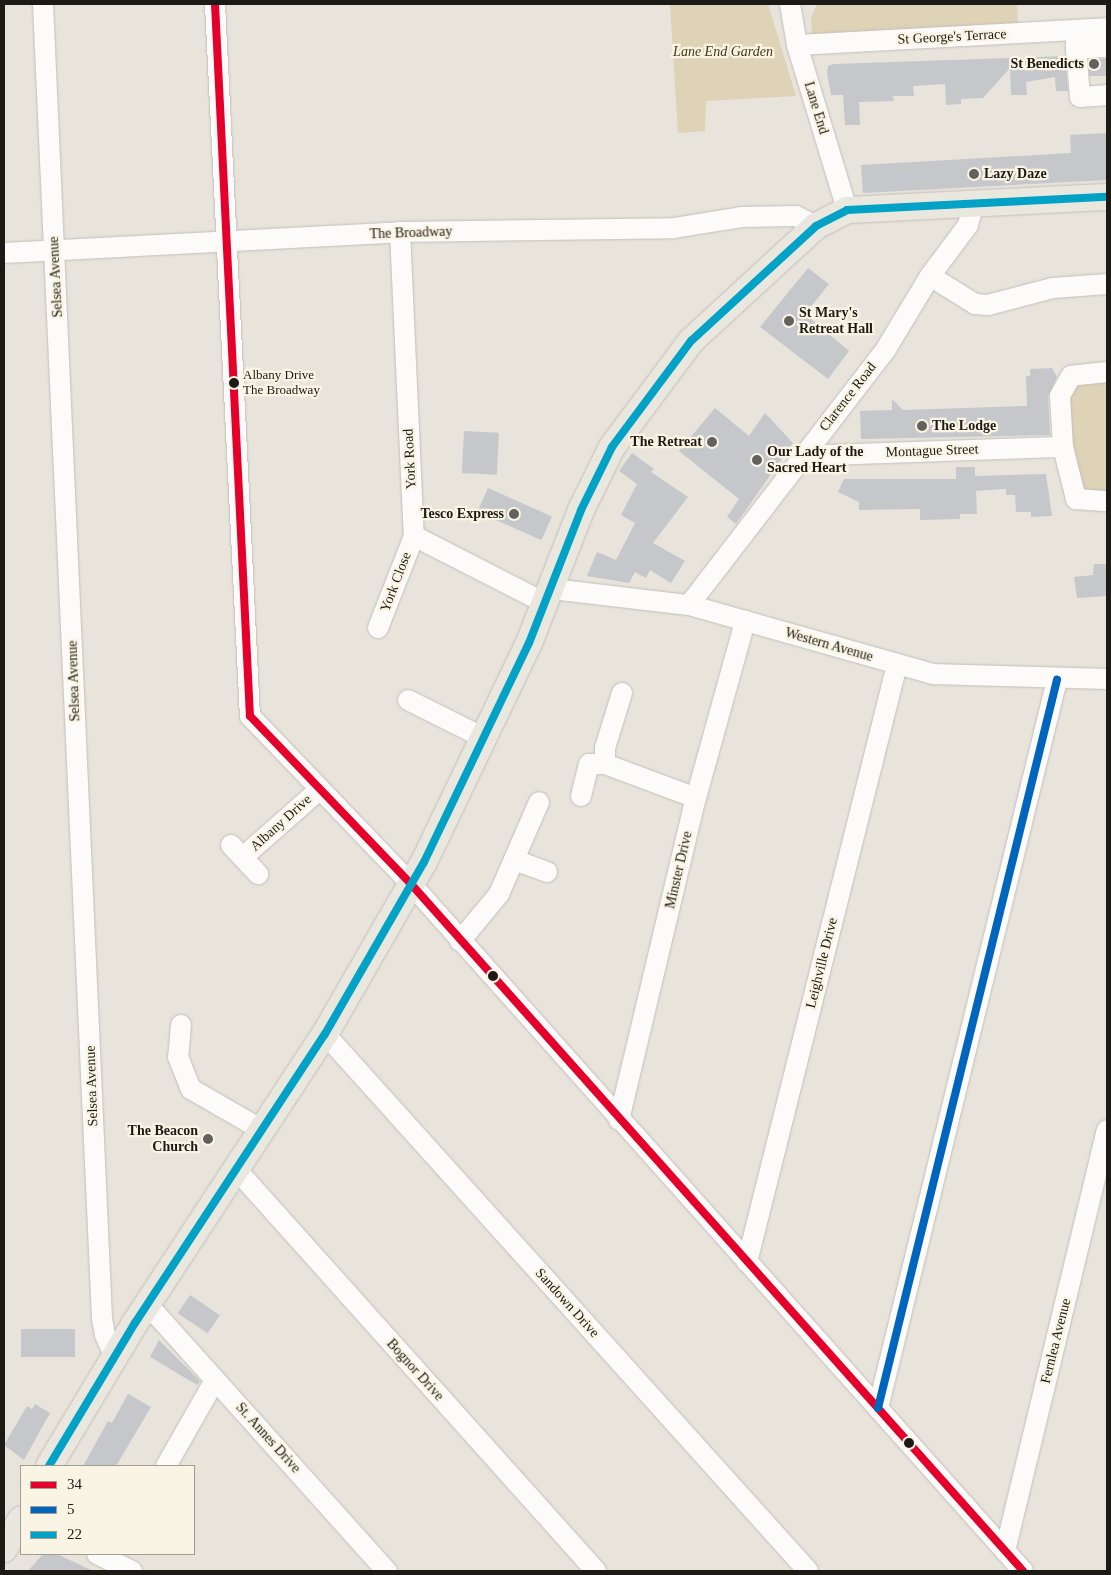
<!DOCTYPE html>
<style>
body{margin:0}
#map{position:relative;width:1111px;height:1575px;overflow:hidden;background:#e8e4dc;font-family:Georgia,serif}
div>[style]{position:absolute}
.green>*{inset:0;background:#ded2b7}
.building>*{inset:0;background:#c5c7cb;transform-origin:0 0}
.roads{filter:drop-shadow(0 0 1px #c2bfb8) drop-shadow(0 0 1px #c2bfb8)}
.minor>*{height:20px;margin:-10px;padding:0 10px;transform-origin:10px;border-radius:10px;background:#fcfbfa}
.major>*{height:26px;margin:-13px;padding:0 13px;transform-origin:13px;border-radius:13px;background:#eae7df}
.bus-1>*{height:8px;margin:-4px;padding:0 4px;transform-origin:4px;border-radius:4px;background:#e4002b}
.bus-2>*{height:8px;margin:-4px;padding:0 4px;transform-origin:4px;border-radius:4px;background:#0065bd}
.bus-3>*{height:8px;margin:-4px;padding:0 4px;transform-origin:4px;border-radius:4px;background:#01a2c5}
.dots>*{width:14px;height:14px;translate:-50% -50%;box-sizing:border-box;border:2px solid #faf4e4;border-radius:50%}
span{translate:-50% -50%;white-space:nowrap;text-align:center;line-height:1.15;-webkit-text-stroke:4.5px #faf4e4;paint-order:stroke}
.bus-label{font-size:13px;color:#1c1a15}
.left{translate:0 -50%;text-align:left}
.street-label{font-size:14px;color:#1c1a15}
.park-label{font-size:14px;color:#453713;font-style:italic}
.poi-label{font-size:14px;color:#1c1a15;font-weight:700}
.right{translate:-100% -50%;text-align:right}
.frame{position:absolute;inset:0;border:5px solid #1c1a15;pointer-events:none}
.legend{position:absolute;left:20px;top:1465px;width:175px;height:90px;box-sizing:border-box;background:#faf4e4;border:1px solid #a19d91;margin:0;padding:6px 9px;list-style:none;font-size:15px;color:#1c1a15}
.legend li{display:flex;align-items:center;gap:10px;height:25px}
.legend b{width:25px;border:1px solid #a19d91}
</style>
<div id="map">
<div class="green">
<div style="clip-path:polygon(670px 4px,768px 4px,796px 96px,706px 101px,705px 131px,678px 133px)"></div>
<div style="clip-path:polygon(817px 4px,1017px 4px,1018px 25px,812px 35px,811px 18px)"></div>
<div style="clip-path:polygon(1107px 377px,1107px 497px,1084px 495px,1072px 445px,1069px 399px,1073px 388px,1087px 378px)"></div>
</div>
<div class="building">
<div style="clip-path:polygon(1065px 56px,1068px 91px,1056px 91px,1055px 77px,1026px 82px,1027px 95px,1011px 95px,1010px 68px,983px 98px,961px 99px,961px 104px,946px 105px,945px 84px,913px 86px,914px 96px,893px 96px,894px 101px,859px 102px,860px 125px,845px 125px,843px 95px,831px 95px,827px 73px,828px 66px,834px 64px)"></div>
<div style="left:1107px;top:59px;width:17px;height:18px;rotate:90deg"></div>
<div style="clip-path:polygon(1106px 133px,1107px 180px,863px 193px,861px 165px,1071px 153px,1070px 135px)"></div>
<div style="clip-path:polygon(808px 268px,829px 284px,805px 314px,849px 351px,828px 379px,760px 327px)"></div>
<div style="clip-path:polygon(1052px 368px,1057px 377px,1048px 396px,1050px 435px,861px 439px,860px 411px,892px 410px,892px 399px,903px 410px,1027px 406px,1026px 376px,1030px 376px,1030px 369px)"></div>
<div style="clip-path:polygon(715px 408px,749px 436px,765px 413px,793px 443px,736px 524px,727px 517px,739px 499px,679px 451px)"></div>
<div style="left:464px;top:431px;width:35px;height:42px;rotate:3deg"></div>
<div style="clip-path:polygon(632px 453px,654px 469px,651px 472px,688px 497px,653px 543px,685px 561px,671px 583px,650px 570px,646px 578px,635px 572px,629px 583px,587px 576px,597px 552px,616px 560px,635px 523px,621px 515px,637px 484px,619px 471px)"></div>
<div style="clip-path:polygon(956px 467px,975px 467px,975px 476px,1046px 474px,1052px 516px,1031px 517px,1031px 512px,1016px 512px,1015px 495px,1006px 495px,1006px 489px,976px 491px,977px 514px,960px 514px,960px 519px,920px 520px,920px 509px,859px 510px,859px 502px,838px 492px,844px 479px,956px 479px)"></div>
<div style="left:488px;top:488px;width:70px;height:26px;rotate:24deg"></div>
<div style="clip-path:polygon(1094px 564px,1107px 564px,1107px 596px,1077px 598px,1074px 577px,1093px 575px)"></div>
<div style="left:190px;top:1295px;width:36px;height:22px;rotate:34deg"></div>
<div style="left:21px;top:1329px;width:54px;height:28px"></div>
<div style="clip-path:polygon(159px 1340px,200px 1381px,197px 1385px,150px 1357px)"></div>
<div style="clip-path:polygon(128px 1394px,151px 1407px,116px 1466px,83px 1466px,108px 1421px,112px 1423px)"></div>
<div style="clip-path:polygon(35px 1404px,50px 1413px,24px 1460px,4px 1445px,27px 1406px,32px 1409px)"></div>
<div style="clip-path:polygon(43px 1554px,57px 1554px,93px 1571px,28px 1571px)"></div>
</div>
<div class="roads">
<div class="minor">
<div style="left:43px;top:4px;width:1316px;rotate:87.43deg"></div>
<div style="left:102px;top:1319px;width:16px;rotate:79deg"></div>
<div style="left:105px;top:1335px;width:23px;rotate:65deg"></div>
<div style="left:215px;top:4px;width:713px;rotate:87.19deg"></div>
<div style="left:250px;top:716px;width:233px;rotate:46.2deg"></div>
<div style="left:411px;top:884px;width:920px;rotate:48.3deg"></div>
<div style="left:790px;top:4px;width:42px;rotate:80.3deg"></div>
<div style="left:797px;top:45px;width:172px;rotate:73.1deg"></div>
<div style="left:1076px;top:37px;width:12px;rotate:90deg"></div>
<div style="left:1076px;top:49px;width:31px;rotate:-4deg"></div>
<div style="left:797px;top:45px;width:310px;rotate:-3.1deg"></div>
<div style="left:1076px;top:49px;width:48px;rotate:85.2deg"></div>
<div style="left:1080px;top:97px;width:26px;rotate:-4deg"></div>
<div style="left:400px;top:232px;width:304px;rotate:87.4deg"></div>
<div style="left:414px;top:536px;width:149px;rotate:27.1deg"></div>
<div style="left:4px;top:253px;width:397px;rotate:-3deg"></div>
<div style="left:400px;top:232px;width:274px;rotate:-0.8deg"></div>
<div style="left:674px;top:228px;width:68px;rotate:-9.3deg"></div>
<div style="left:741px;top:217px;width:55px;rotate:-1deg"></div>
<div style="left:796px;top:216px;width:22px;rotate:27deg"></div>
<div style="left:930px;top:276px;width:53px;rotate:31.9deg"></div>
<div style="left:975px;top:304px;width:13px;rotate:4deg"></div>
<div style="left:988px;top:305px;width:67px;rotate:-14.7deg"></div>
<div style="left:1053px;top:288px;width:54px;rotate:-4.2deg"></div>
<div style="left:1107px;top:372px;width:36px;rotate:174deg"></div>
<div style="left:1071px;top:376px;width:23px;rotate:119deg"></div>
<div style="left:1060px;top:396px;width:51px;rotate:86.6deg"></div>
<div style="left:1063px;top:447px;width:54px;rotate:76deg"></div>
<div style="left:1076px;top:499px;width:31px;rotate:4deg"></div>
<div style="left:801px;top:456px;width:262px;rotate:-2deg"></div>
<div style="left:552px;top:589px;width:138px;rotate:6.7deg"></div>
<div style="left:689px;top:605px;width:254px;rotate:15.8deg"></div>
<div style="left:933px;top:674px;width:174px;rotate:1.6deg"></div>
<div style="left:689px;top:605px;width:323px;rotate:-52.4deg"></div>
<div style="left:886px;top:349px;width:85px;rotate:-58.9deg"></div>
<div style="left:930px;top:276px;width:64px;rotate:-53.3deg"></div>
<div style="left:968px;top:225px;width:23px;rotate:-75deg"></div>
<div style="left:378px;top:628px;width:99px;rotate:-68.6deg"></div>
<div style="left:622px;top:693px;width:58px;rotate:107.2deg"></div>
<div style="left:605px;top:748px;width:16px;rotate:90deg"></div>
<div style="left:605px;top:764px;width:97px;rotate:20.5deg"></div>
<div style="left:408px;top:700px;width:85px;rotate:26.6deg"></div>
<div style="left:581px;top:796px;width:33px;rotate:-76deg"></div>
<div style="left:589px;top:764px;width:16px"></div>
<div style="left:231px;top:845px;width:40px;rotate:47deg"></div>
<div style="left:243px;top:857px;width:101px;rotate:-41.4deg"></div>
<div style="left:514px;top:860px;width:35px;rotate:20deg"></div>
<div style="left:460px;top:941px;width:61px;rotate:-50.3deg"></div>
<div style="left:499px;top:894px;width:100px;rotate:-66.5deg"></div>
<div style="left:181px;top:1025px;width:32px;rotate:95deg"></div>
<div style="left:178px;top:1057px;width:35px;rotate:68deg"></div>
<div style="left:191px;top:1089px;width:82px;rotate:30deg"></div>
<div style="left:325px;top:1034px;width:722px;rotate:48.03deg"></div>
<div style="left:619px;top:1120px;width:331px;rotate:-76.6deg"></div>
<div style="left:696px;top:798px;width:184px;rotate:-74.5deg"></div>
<div style="left:235px;top:1168px;width:541px;rotate:48.15deg"></div>
<div style="left:747px;top:1262px;width:616px;rotate:-75.9deg"></div>
<div style="left:148px;top:1305px;width:358px;rotate:48.1deg"></div>
<div style="left:878px;top:1408px;width:750px;rotate:-76.19deg"></div>
<div style="left:166px;top:1466px;width:99px;rotate:-60.3deg"></div>
<div style="left:1005px;top:1551px;width:433px;rotate:-76.4deg"></div>
<div style="left:97px;top:1554px;width:39px;rotate:26deg"></div>
</div>
<div class="major">
<div style="left:49px;top:1466px;width:167px;rotate:-59deg"></div>
<div style="left:135px;top:1323px;width:346px;rotate:-56.7deg"></div>
<div style="left:325px;top:1034px;width:198px;rotate:-60.1deg"></div>
<div style="left:424px;top:862px;width:243px;rotate:-64.4deg"></div>
<div style="left:529px;top:643px;width:143px;rotate:-68.6deg"></div>
<div style="left:581px;top:510px;width:70px;rotate:-63.8deg"></div>
<div style="left:612px;top:447px;width:132px;rotate:-53.3deg"></div>
<div style="left:691px;top:341px;width:170px;rotate:-42.6deg"></div>
<div style="left:816px;top:226px;width:35px;rotate:-27deg"></div>
<div style="left:847px;top:210px;width:260px;rotate:-2.9deg"></div>
<div style="left:4px;top:1549px;width:34px;rotate:-60deg"></div>
</div>
</div>
<div class="bus-1">
<div style="left:215px;top:4px;width:713px;rotate:87.19deg"></div>
<div style="left:250px;top:716px;width:233px;rotate:46.2deg"></div>
<div style="left:411px;top:884px;width:920px;rotate:48.3deg"></div>
</div>
<div class="bus-2">
<div style="left:878px;top:1408px;width:750px;rotate:-76.19deg"></div>
</div>
<div class="bus-3">
<div style="left:49px;top:1466px;width:167px;rotate:-59deg"></div>
<div style="left:135px;top:1323px;width:346px;rotate:-56.7deg"></div>
<div style="left:325px;top:1034px;width:198px;rotate:-60.1deg"></div>
<div style="left:424px;top:862px;width:243px;rotate:-64.4deg"></div>
<div style="left:529px;top:643px;width:143px;rotate:-68.6deg"></div>
<div style="left:581px;top:510px;width:70px;rotate:-63.8deg"></div>
<div style="left:612px;top:447px;width:132px;rotate:-53.3deg"></div>
<div style="left:691px;top:341px;width:170px;rotate:-42.6deg"></div>
<div style="left:816px;top:226px;width:35px;rotate:-27deg"></div>
<div style="left:847px;top:210px;width:260px;rotate:-2.9deg"></div>
</div>
<div class="dots">
<div style="left:1094px;top:64px;background:#63615b"></div>
<div style="left:974px;top:174px;background:#63615b"></div>
<div style="left:789px;top:321px;background:#63615b"></div>
<div style="left:234px;top:383px;background:#1c1a15"></div>
<div style="left:922px;top:426px;background:#63615b"></div>
<div style="left:712px;top:442px;background:#63615b"></div>
<div style="left:757px;top:460px;background:#63615b"></div>
<div style="left:514px;top:514px;background:#63615b"></div>
<div style="left:493px;top:976px;background:#1c1a15"></div>
<div style="left:208px;top:1139px;background:#63615b"></div>
<div style="left:909px;top:1443px;background:#1c1a15"></div>
</div>
<div class="bus-label">
<span class="left" style="left:243px;top:383px">Albany Drive<br>The Broadway</span>
</div>
<div class="street-label">
<span style="left:952px;top:37px;rotate:-3deg">St George's Terrace</span>
<span style="left:816px;top:108px;rotate:73deg">Lane End</span>
<span style="left:411px;top:233px;rotate:-2deg">The Broadway</span>
<span style="left:56px;top:277px;rotate:-93deg">Selsea Avenue</span>
<span style="left:848px;top:397px;rotate:-52deg">Clarence Road</span>
<span style="left:932px;top:451px;rotate:-2deg">Montague Street</span>
<span style="left:410px;top:459px;rotate:-93deg">York Road</span>
<span style="left:396px;top:582px;rotate:-69deg">York Close</span>
<span style="left:829px;top:645px;rotate:16deg">Western Avenue</span>
<span style="left:74px;top:681px;rotate:-92deg">Selsea Avenue</span>
<span style="left:281px;top:823px;rotate:-42deg">Albany Drive</span>
<span style="left:679px;top:870px;rotate:-77deg">Minster Drive</span>
<span style="left:822px;top:963px;rotate:-76deg">Leighville Drive</span>
<span style="left:92px;top:1086px;rotate:-92deg">Selsea Avenue</span>
<span style="left:567px;top:1303px;rotate:48deg">Sandown Drive</span>
<span style="left:1056px;top:1341px;rotate:-76deg">Fernlea Avenue</span>
<span style="left:415px;top:1370px;rotate:48deg">Bognor Drive</span>
<span style="left:268px;top:1438px;rotate:48deg">St. Annes Drive</span>
</div>
<div class="park-label">
<span style="left:723px;top:52px">Lane End Garden</span>
</div>
<div class="poi-label">
<span class="right" style="left:1084px;top:64px">St Benedicts</span>
<span class="left" style="left:984px;top:174px">Lazy Daze</span>
<span class="left" style="left:799px;top:321px">St Mary's<br>Retreat Hall</span>
<span class="left" style="left:932px;top:426px">The Lodge</span>
<span class="right" style="left:702px;top:442px">The Retreat</span>
<span class="left" style="left:767px;top:460px">Our Lady of the<br>Sacred Heart</span>
<span class="right" style="left:504px;top:514px">Tesco Express</span>
<span class="right" style="left:198px;top:1139px">The Beacon<br>Church</span>
</div>
<div class="frame"></div>
<ul class="legend">
<li><b style="height:6px;background:#e4002b"></b>34</li>
<li><b style="height:6px;background:#0065bd"></b>5</li>
<li><b style="height:6px;background:#01a2c5"></b>22</li>
</ul>
</div>
